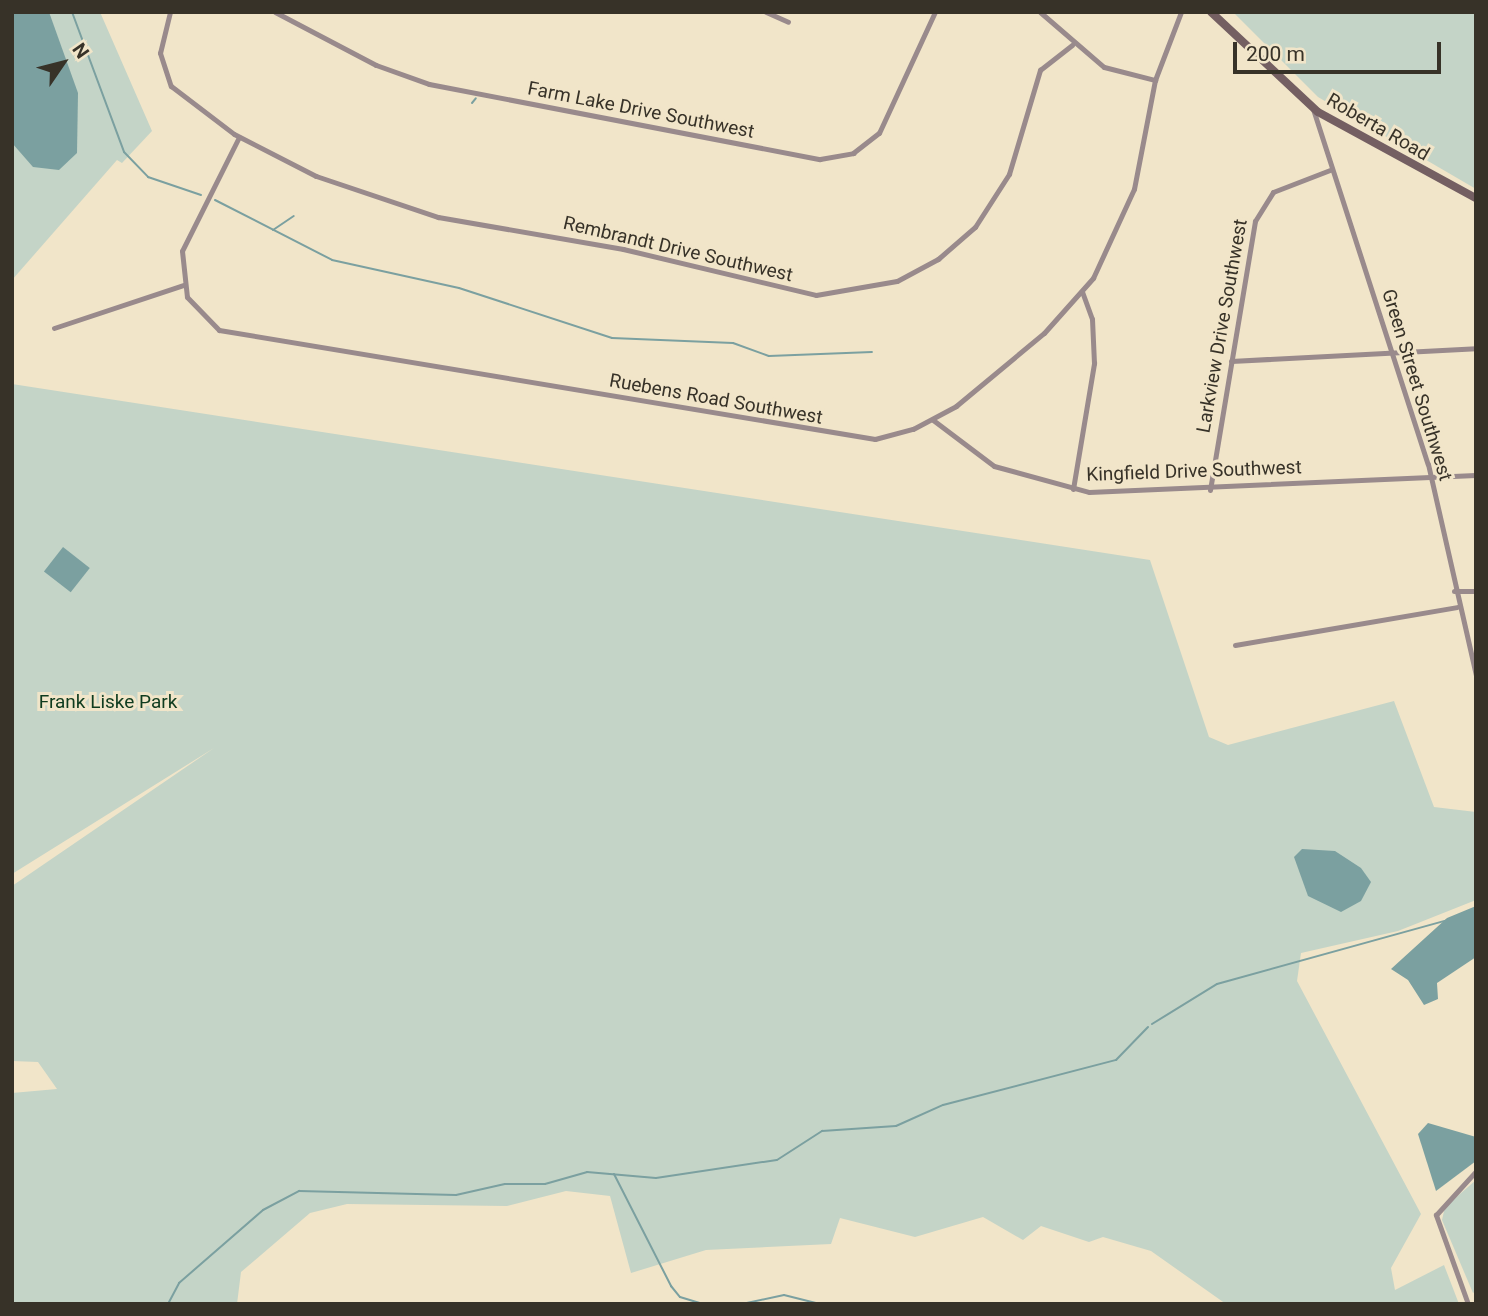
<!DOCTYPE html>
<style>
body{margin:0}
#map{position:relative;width:1488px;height:1316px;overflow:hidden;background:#f1e5c9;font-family:Roboto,sans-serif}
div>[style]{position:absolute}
.green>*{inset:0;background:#c4d4c7}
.water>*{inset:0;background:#7ba0a0;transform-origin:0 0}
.stream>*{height:2px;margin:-1px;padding:0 1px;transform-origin:1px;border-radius:1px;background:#7ba0a0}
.street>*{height:5px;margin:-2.5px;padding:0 2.5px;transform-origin:2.5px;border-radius:2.5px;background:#998a8c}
.secondary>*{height:8px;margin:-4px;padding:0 4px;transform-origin:4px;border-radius:4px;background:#745f62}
span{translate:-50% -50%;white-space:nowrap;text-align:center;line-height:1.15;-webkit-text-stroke:6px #f1e5c9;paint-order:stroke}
.street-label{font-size:19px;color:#373228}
.park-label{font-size:19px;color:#0e3b1e}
.frame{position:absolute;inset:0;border:14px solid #373228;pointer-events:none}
.north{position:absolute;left:28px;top:28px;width:70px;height:70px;-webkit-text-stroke:5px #f1e5c9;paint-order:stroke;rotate:55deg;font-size:19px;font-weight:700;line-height:28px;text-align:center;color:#373228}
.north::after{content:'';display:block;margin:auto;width:24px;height:32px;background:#373228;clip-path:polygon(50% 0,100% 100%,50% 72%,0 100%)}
.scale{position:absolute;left:1233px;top:42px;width:208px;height:32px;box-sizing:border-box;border:4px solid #373228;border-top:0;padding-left:9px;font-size:21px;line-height:24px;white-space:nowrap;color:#373228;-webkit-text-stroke:5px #f1e5c9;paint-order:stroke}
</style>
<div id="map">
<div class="green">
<div style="clip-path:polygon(12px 12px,100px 12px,152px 131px,122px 163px,117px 160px,12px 280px)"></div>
<div style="clip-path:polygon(1233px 12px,1476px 12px,1476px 189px,1318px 97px)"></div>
<div style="clip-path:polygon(12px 384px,1150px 560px,1209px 737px,1228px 745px,1394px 701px,1434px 807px,1476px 812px,1476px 900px,1398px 931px,1301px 953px,1297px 981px,1421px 1214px,1391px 1268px,1395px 1290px,1444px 1265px,1459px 1304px,1226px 1304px,1151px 1251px,1103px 1237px,1089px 1242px,1041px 1226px,1023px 1240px,983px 1217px,915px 1237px,840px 1218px,831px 1244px,706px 1250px,631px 1273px,610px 1196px,566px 1191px,507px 1206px,347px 1204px,310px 1213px,241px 1272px,237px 1304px,12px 1304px,12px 1093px,57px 1089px,38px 1062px,12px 1061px,12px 886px,214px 748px,12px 874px)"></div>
<div style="clip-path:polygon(1476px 1180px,1476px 1291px,1473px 1293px,1442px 1220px,1445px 1207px)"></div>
</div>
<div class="water">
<div style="clip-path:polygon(12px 12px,49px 12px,78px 93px,77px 153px,59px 170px,33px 167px,12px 143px)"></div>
<div style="left:63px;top:547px;width:34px;height:31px;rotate:38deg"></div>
<div style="clip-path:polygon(1302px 849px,1335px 851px,1361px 868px,1371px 882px,1361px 901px,1341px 912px,1308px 896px,1294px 857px)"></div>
<div style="clip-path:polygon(1476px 906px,1476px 957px,1437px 983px,1438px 999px,1424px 1005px,1408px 980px,1391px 969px,1447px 918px)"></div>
<div style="clip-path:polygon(1428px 1123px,1476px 1137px,1476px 1161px,1436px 1191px,1418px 1134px)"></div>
</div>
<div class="stream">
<div style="left:72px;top:12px;width:149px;rotate:69.6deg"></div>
<div style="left:124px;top:152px;width:35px;rotate:46deg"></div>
<div style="left:148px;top:177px;width:56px;rotate:18.8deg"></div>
<div style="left:472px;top:103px;width:6px;rotate:-51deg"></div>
<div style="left:215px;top:200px;width:131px;rotate:27.1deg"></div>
<div style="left:332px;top:260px;width:130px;rotate:12.4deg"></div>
<div style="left:459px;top:288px;width:161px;rotate:18.1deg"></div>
<div style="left:612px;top:338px;width:121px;rotate:2.4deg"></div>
<div style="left:733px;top:343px;width:38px;rotate:20deg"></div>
<div style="left:769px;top:356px;width:103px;rotate:-2.2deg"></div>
<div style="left:273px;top:230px;width:25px;rotate:-34deg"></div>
<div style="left:1152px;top:1024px;width:76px;rotate:-31.6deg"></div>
<div style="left:1217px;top:984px;width:240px;rotate:-15.5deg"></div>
<div style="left:614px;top:1174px;width:126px;rotate:63deg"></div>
<div style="left:671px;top:1286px;width:14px;rotate:51deg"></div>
<div style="left:680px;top:1297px;width:24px;rotate:17deg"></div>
<div style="left:168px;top:1304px;width:24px;rotate:-62deg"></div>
<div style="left:179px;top:1283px;width:111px;rotate:-41deg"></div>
<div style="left:263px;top:1210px;width:41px;rotate:-27.8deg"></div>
<div style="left:299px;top:1191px;width:157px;rotate:1.5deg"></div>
<div style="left:456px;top:1195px;width:50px;rotate:-12.7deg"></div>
<div style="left:505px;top:1184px;width:40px"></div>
<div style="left:545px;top:1184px;width:44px;rotate:-15.9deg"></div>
<div style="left:587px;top:1172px;width:69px;rotate:5deg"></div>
<div style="left:656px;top:1178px;width:122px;rotate:-8.5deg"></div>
<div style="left:777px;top:1160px;width:54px;rotate:-32.8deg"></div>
<div style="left:822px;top:1131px;width:74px;rotate:-3.9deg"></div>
<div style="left:896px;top:1126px;width:51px;rotate:-24.1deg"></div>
<div style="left:943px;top:1105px;width:179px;rotate:-14.6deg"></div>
<div style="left:1116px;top:1060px;width:46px;rotate:-45.9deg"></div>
<div style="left:742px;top:1304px;width:43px;rotate:-12.1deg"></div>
<div style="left:784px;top:1295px;width:38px;rotate:14deg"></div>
</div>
<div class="street">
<div style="left:170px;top:12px;width:42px;rotate:103.7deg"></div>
<div style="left:160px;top:53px;width:35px;rotate:72deg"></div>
<div style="left:171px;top:86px;width:79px;rotate:37.3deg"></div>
<div style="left:234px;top:134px;width:92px;rotate:27.1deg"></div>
<div style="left:316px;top:176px;width:129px;rotate:18.6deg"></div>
<div style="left:438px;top:217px;width:188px;rotate:9.8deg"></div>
<div style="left:623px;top:249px;width:198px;rotate:13.4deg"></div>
<div style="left:816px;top:295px;width:82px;rotate:-9.8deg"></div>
<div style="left:897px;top:281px;width:47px;rotate:-28.2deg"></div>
<div style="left:938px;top:259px;width:49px;rotate:-40.9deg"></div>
<div style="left:975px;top:227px;width:63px;rotate:-57.3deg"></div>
<div style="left:1009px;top:174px;width:109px;rotate:-73.4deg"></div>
<div style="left:1040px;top:70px;width:41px;rotate:-38deg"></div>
<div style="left:275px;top:12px;width:114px;rotate:27.7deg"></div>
<div style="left:376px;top:65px;width:56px;rotate:19.7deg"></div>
<div style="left:429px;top:84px;width:398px;rotate:10.9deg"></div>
<div style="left:820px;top:159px;width:34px;rotate:-10deg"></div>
<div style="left:853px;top:153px;width:33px;rotate:-38deg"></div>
<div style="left:879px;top:133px;width:133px;rotate:-65.2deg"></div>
<div style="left:766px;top:12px;width:24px;rotate:24deg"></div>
<div style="left:1040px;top:12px;width:84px;rotate:40.7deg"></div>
<div style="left:1104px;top:67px;width:53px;rotate:14.3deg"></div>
<div style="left:1313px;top:109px;width:373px;rotate:72.1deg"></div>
<div style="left:1428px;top:464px;width:217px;rotate:77.2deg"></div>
<div style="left:239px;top:137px;width:127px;rotate:116.6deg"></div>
<div style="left:182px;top:251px;width:46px;rotate:83.8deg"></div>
<div style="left:187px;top:297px;width:46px;rotate:45.9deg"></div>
<div style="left:219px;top:330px;width:665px;rotate:9.43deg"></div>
<div style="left:875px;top:439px;width:39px;rotate:-15deg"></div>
<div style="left:913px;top:429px;width:49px;rotate:-28.1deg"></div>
<div style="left:956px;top:406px;width:114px;rotate:-39.7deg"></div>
<div style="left:1044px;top:333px;width:74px;rotate:-48.3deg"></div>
<div style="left:1093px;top:278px;width:98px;rotate:-65.3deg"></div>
<div style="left:1134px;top:189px;width:111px;rotate:-79.1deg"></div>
<div style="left:1155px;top:80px;width:73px;rotate:-69.1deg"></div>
<div style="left:54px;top:328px;width:136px;rotate:-18.4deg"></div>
<div style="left:1231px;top:361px;width:245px;rotate:-3deg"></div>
<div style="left:933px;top:420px;width:76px;rotate:37deg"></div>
<div style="left:994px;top:466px;width:98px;rotate:15.3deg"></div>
<div style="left:1089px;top:492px;width:387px;rotate:-2.5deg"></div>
<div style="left:1073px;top:489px;width:128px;rotate:-80.5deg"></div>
<div style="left:1094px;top:363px;width:44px;rotate:-92.6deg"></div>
<div style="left:1092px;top:319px;width:29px;rotate:-110deg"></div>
<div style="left:1210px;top:490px;width:273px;rotate:-80.5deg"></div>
<div style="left:1255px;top:221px;width:34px;rotate:-58deg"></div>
<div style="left:1273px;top:192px;width:61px;rotate:-21.1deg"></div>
<div style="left:1454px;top:591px;width:22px"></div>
<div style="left:1235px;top:645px;width:225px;rotate:-9.7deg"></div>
<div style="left:1468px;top:1304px;width:95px;rotate:-109.8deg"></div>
<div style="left:1436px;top:1215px;width:59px;rotate:-47.7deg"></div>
</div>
<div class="secondary">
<div style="left:1211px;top:12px;width:146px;rotate:43.1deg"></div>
<div style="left:1318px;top:112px;width:180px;rotate:28.6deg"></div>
</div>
<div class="street-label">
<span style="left:641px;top:110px;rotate:11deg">Farm Lake Drive Southwest</span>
<span style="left:1378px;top:127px;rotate:30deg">Roberta Road</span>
<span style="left:678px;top:249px;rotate:13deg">Rembrandt Drive Southwest</span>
<span style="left:1222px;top:326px;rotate:-80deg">Larkview Drive Southwest</span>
<span style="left:1417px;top:385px;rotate:73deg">Green Street Southwest</span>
<span style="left:716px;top:399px;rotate:10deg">Ruebens Road Southwest</span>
<span style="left:1194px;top:471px;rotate:-2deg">Kingfield Drive Southwest</span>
</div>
<div class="park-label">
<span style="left:108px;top:702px">Frank Liske Park</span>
</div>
<div class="frame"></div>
<div class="north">N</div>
<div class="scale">200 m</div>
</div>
